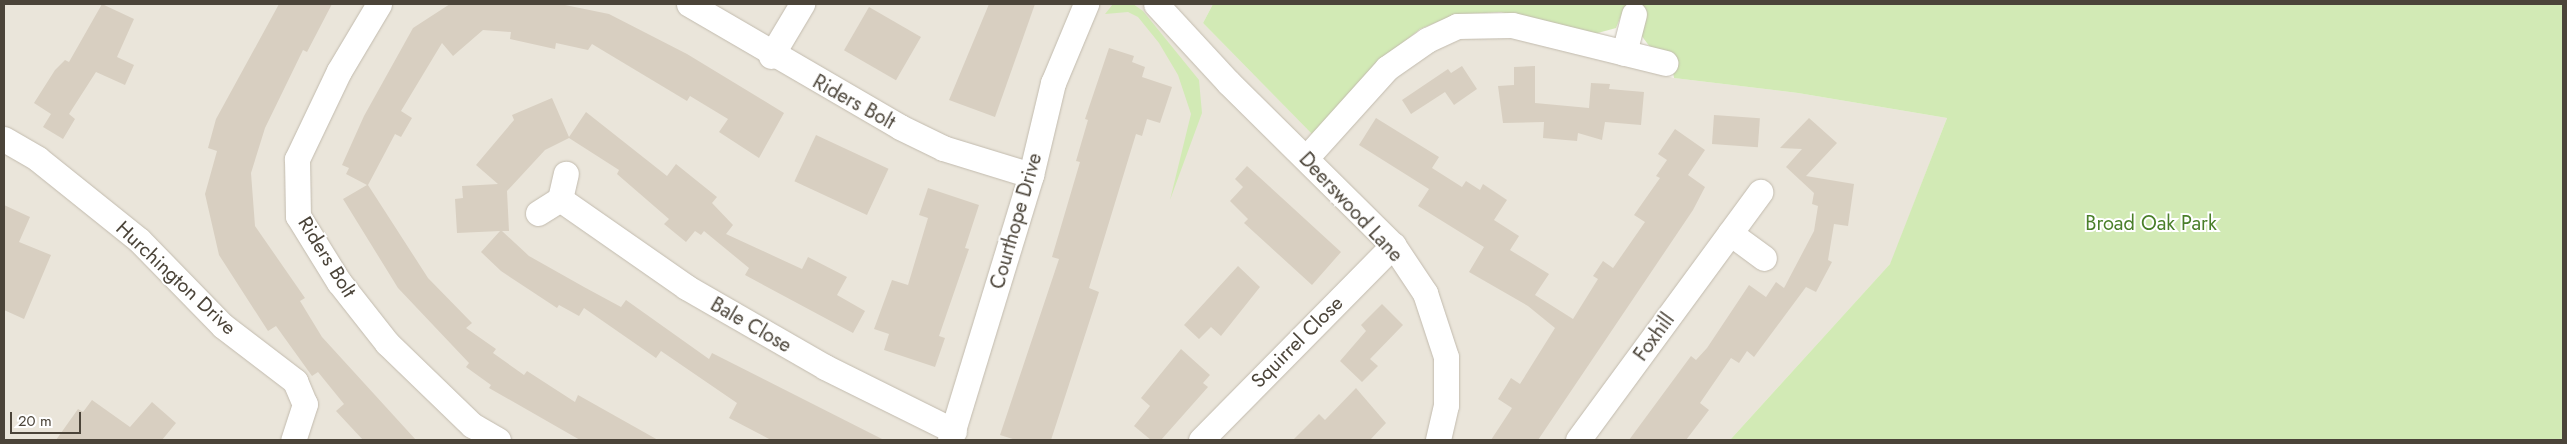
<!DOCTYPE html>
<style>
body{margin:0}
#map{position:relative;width:2567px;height:444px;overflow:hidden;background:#f6f3ec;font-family:Jost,sans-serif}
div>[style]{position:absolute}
.residential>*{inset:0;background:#eae5da}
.green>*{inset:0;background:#d2eab5}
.building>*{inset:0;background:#d8cfc1;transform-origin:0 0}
.roads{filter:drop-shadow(0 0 1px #c2bbae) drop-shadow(0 0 1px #c2bbae)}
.minor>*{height:25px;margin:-12.5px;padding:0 12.5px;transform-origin:12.5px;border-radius:12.5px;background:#fff}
span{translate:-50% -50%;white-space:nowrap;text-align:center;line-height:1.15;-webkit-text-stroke:4px #fff;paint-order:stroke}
.street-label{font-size:20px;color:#4b4439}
.park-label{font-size:20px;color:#4a7f2a}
.frame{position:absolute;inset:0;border:5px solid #4b4439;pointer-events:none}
.scale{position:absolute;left:10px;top:412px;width:71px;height:22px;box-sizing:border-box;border:2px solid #4b4439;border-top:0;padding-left:6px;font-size:15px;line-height:18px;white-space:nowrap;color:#4b4439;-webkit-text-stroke:4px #fff;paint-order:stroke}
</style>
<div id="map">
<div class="residential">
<div style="clip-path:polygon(4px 4px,1213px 4px,1203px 23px,1327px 149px,1387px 82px,1430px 48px,1462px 36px,1507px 34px,1674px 78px,1798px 93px,1947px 118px,1891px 263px,1730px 440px,4px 440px)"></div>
</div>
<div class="green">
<div style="clip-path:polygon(1113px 4px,1133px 4px,1143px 11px,1199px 80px,1202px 113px,1170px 200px,1191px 114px,1178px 75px,1159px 43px,1138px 17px,1128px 12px,1105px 14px)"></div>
<div style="clip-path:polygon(1213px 4px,2563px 4px,2563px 440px,1730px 440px,1890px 264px,1947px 118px,1798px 93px,1674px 78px,1670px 54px,1650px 47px,1641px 35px,1646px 15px,1625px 6px,1616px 28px,1594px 34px,1501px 12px,1455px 15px,1420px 29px,1386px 57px,1312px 134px,1203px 23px)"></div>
</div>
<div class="building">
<div style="clip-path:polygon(102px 4px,134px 19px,117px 57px,134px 65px,125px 85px,96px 72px,69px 114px,75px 119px,63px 139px,43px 127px,51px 114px,34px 103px,55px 70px,65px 60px,69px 62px)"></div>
<div style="clip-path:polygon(279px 4px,332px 4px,307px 52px,303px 50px,265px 128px,251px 173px,255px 226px,305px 298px,300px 301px,322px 337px,416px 440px,363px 440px,336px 411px,344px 404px,318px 372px,312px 376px,276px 326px,268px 331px,219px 255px,205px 194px,217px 151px,208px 148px,216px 119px)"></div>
<div style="clip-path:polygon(450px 4px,560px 4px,609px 14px,687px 54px,784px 113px,759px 158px,719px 132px,728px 119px,690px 96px,687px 101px,592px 44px,588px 50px,556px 43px,555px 49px,510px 39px,511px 32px,483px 30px,453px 56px,442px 43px,401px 111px,412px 118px,401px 137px,395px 134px,368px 185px,428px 278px,472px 323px,466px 328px,496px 349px,493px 353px,524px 375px,527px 371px,575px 402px,578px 395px,658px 440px,580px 440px,489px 388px,491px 385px,466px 367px,469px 363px,398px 288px,343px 199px,367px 185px,346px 174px,349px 168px,342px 165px,364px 116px,413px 28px)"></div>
<div style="clip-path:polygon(989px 4px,1035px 4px,995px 117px,949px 100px)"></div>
<div style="left:869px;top:7px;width:60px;height:50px;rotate:30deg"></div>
<div style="clip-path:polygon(1109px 48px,1134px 56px,1132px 62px,1145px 67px,1142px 77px,1172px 87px,1160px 123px,1147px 119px,1142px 136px,1136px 134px,1089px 288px,1099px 292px,1051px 440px,1016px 440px,1000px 435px,1059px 259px,1052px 257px,1080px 162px,1076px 161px,1088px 120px,1085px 119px)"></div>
<div style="clip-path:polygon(1462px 66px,1477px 89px,1454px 105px,1445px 92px,1411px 114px,1402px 100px,1448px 69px,1451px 73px)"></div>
<div style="clip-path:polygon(1535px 66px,1535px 103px,1589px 108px,1591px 83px,1610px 84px,1609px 89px,1644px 92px,1641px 125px,1605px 122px,1602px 140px,1578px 133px,1577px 141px,1543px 138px,1544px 122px,1503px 123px,1498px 86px,1514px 85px,1514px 67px)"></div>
<div style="clip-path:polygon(552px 98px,569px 137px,586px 112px,667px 176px,676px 164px,717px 197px,712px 203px,733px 225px,726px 234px,802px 269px,808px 257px,847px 277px,837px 295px,865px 311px,853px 333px,745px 275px,749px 268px,704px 231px,701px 235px,695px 231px,686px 242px,664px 224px,669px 219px,617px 174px,619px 170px,569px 138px,545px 150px,507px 191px,509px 231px,502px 231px,529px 256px,584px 287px,621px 307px,626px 300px,709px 359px,712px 353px,884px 440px,771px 440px,729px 418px,737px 403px,661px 351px,656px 358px,584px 308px,579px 316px,559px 305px,557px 308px,501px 271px,481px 252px,500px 231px,457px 233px,455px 199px,463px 198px,462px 186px,498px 184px,476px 165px,514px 120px,512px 115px)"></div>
<div style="left:1714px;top:115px;width:46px;height:29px;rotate:4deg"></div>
<div style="clip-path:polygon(1376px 118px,1439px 157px,1432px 168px,1462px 187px,1466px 181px,1480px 190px,1483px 184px,1507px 200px,1494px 220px,1519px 236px,1510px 250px,1549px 274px,1535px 295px,1573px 319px,1598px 279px,1593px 276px,1603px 261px,1613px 268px,1645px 222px,1634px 215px,1660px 178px,1656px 176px,1667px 160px,1658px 154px,1675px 129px,1705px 150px,1688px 175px,1705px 187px,1693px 210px,1538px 440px,1491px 440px,1512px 408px,1498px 399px,1511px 378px,1520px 384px,1555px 328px,1528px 306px,1469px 272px,1484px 247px,1418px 206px,1429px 189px,1359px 145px)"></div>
<div style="clip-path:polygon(1809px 118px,1837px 143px,1806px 176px,1854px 184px,1848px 226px,1834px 224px,1828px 260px,1832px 262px,1816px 292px,1806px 287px,1754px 357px,1747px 351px,1739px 363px,1731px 358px,1700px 403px,1709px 410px,1686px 440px,1629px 440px,1691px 356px,1696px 360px,1707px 348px,1749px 285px,1766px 297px,1776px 282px,1784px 288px,1814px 231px,1818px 206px,1812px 204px,1814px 193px,1786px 167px,1802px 149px,1780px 148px)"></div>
<div style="left:816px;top:135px;width:80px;height:51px;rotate:25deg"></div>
<div style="clip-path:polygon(1247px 166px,1341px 252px,1312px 285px,1244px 223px,1248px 219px,1230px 201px,1243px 187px,1235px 179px)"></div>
<div style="clip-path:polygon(928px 188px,979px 205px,965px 248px,969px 249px,939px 336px,945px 338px,935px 367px,884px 350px,889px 334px,874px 329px,892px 280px,908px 285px,928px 218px,919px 215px)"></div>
<div style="clip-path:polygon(4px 205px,30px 217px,19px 242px,51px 255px,24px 319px,4px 310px)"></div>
<div style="clip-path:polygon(1238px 266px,1260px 287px,1221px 336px,1211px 327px,1199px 339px,1184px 325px)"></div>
<div style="clip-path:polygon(1382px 304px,1403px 325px,1370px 359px,1378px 366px,1362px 382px,1340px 361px,1366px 331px,1361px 325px)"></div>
<div style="clip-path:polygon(1181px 349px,1210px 375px,1203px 383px,1208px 387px,1161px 440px,1151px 440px,1134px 426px,1150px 406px,1141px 398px)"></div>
<div style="clip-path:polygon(1356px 388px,1386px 423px,1370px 440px,1293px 440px,1319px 414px,1325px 420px)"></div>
<div style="clip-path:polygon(92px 400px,130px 427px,152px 402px,176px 423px,162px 440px,56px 440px,78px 409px,83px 412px)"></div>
</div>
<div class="roads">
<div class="minor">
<div style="left:379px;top:4px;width:78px;rotate:120.8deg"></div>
<div style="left:339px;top:71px;width:98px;rotate:115.5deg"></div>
<div style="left:297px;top:159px;width:57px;rotate:89deg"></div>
<div style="left:298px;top:216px;width:78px;rotate:58.2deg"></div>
<div style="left:339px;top:282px;width:78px;rotate:51.8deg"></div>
<div style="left:387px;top:343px;width:118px;rotate:44deg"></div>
<div style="left:472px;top:425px;width:30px;rotate:30deg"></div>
<div style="left:689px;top:4px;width:244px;rotate:30.2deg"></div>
<div style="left:900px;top:127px;width:48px;rotate:26deg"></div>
<div style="left:943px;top:148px;width:92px;rotate:17.1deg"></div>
<div style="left:1156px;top:4px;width:106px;rotate:47.3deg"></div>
<div style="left:1228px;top:82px;width:232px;rotate:44.7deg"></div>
<div style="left:1393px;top:245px;width:58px;rotate:56.3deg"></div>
<div style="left:1425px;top:293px;width:67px;rotate:71.8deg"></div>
<div style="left:1446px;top:357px;width:48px;rotate:90deg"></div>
<div style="left:1446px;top:405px;width:36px;rotate:103deg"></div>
<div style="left:1624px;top:53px;width:40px;rotate:-75.6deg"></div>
<div style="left:771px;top:56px;width:61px;rotate:-59.2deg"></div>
<div style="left:4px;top:139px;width:39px;rotate:30deg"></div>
<div style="left:38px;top:159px;width:129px;rotate:38.7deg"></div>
<div style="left:139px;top:240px;width:120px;rotate:45.7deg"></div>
<div style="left:223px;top:326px;width:91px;rotate:37.4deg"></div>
<div style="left:295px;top:381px;width:25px;rotate:67deg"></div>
<div style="left:305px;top:404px;width:38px;rotate:108deg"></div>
<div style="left:1306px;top:158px;width:121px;rotate:-48deg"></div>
<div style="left:1387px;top:68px;width:49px;rotate:-35deg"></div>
<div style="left:1427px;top:40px;width:33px;rotate:-25deg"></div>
<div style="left:1457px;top:26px;width:55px;rotate:-1deg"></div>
<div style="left:1512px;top:25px;width:158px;rotate:13.9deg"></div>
<div style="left:560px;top:199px;width:154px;rotate:34.9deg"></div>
<div style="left:686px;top:287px;width:160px;rotate:29.9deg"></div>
<div style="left:825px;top:367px;width:144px;rotate:26.4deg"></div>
<div style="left:538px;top:213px;width:26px;rotate:-32deg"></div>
<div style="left:560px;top:199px;width:26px;rotate:-77deg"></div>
<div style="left:1730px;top:233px;width:42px;rotate:36.3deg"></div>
<div style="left:950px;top:440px;width:277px;rotate:-73deg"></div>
<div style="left:1031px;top:175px;width:95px;rotate:-76.6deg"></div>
<div style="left:1053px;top:83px;width:86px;rotate:-67.3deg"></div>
<div style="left:1201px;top:440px;width:274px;rotate:-45.4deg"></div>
<div style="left:1578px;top:440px;width:308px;rotate:-53.7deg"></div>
</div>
</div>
<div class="street-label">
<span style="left:854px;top:102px;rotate:29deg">Riders Bolt</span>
<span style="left:1351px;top:207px;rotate:47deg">Deerswood Lane</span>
<span style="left:1016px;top:221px;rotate:-74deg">Courthope Drive</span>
<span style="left:327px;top:257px;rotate:58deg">Riders Bolt</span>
<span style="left:176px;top:278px;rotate:43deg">Hurchington Drive</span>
<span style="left:751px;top:325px;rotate:30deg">Bale Close</span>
<span style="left:1654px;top:337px;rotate:-54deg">Foxhill</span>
<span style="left:1297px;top:342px;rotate:-45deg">Squirrel Close</span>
</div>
<div class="park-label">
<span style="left:2151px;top:223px">Broad Oak Park</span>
</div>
<div class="frame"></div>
<div class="scale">20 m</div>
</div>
